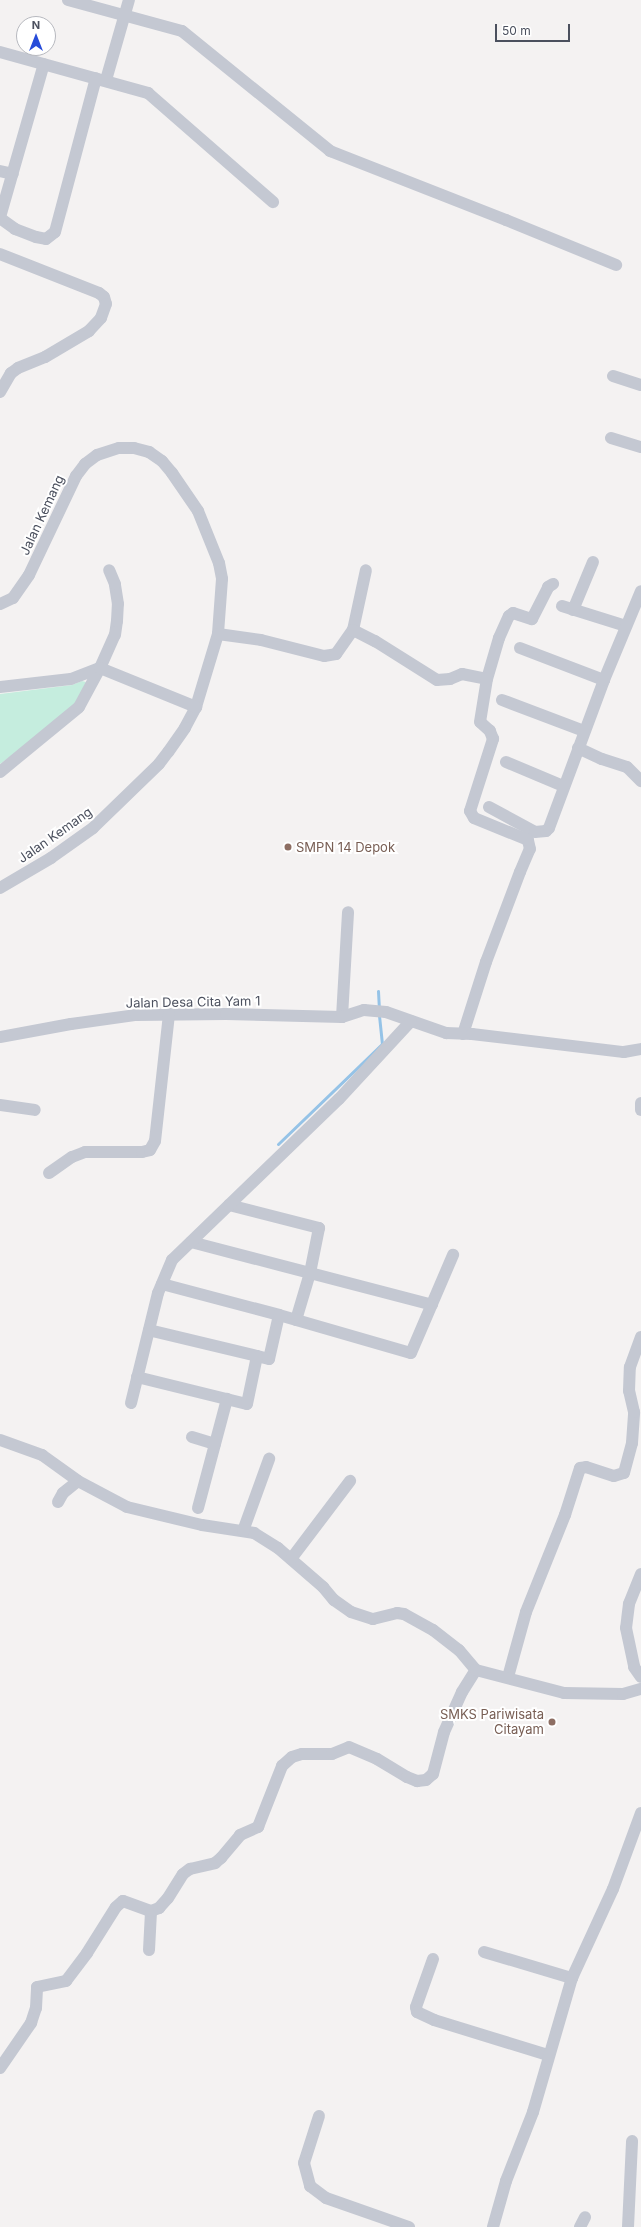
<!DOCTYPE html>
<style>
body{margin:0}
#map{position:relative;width:641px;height:2227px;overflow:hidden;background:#f4f2f2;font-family:Inter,sans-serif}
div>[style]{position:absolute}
.green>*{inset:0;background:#c5edde}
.stream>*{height:3px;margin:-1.5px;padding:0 1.5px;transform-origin:1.5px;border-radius:1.5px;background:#95c3e7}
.minor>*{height:12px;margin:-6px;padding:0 6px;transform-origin:6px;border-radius:6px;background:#c4c8d2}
.dots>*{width:11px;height:11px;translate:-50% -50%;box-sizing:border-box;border:2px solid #fff;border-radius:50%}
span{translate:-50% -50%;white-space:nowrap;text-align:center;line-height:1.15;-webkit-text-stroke:4px #fff;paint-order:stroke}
.street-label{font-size:13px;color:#4b505e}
.education-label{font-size:13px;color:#785e54}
.left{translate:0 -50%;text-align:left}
.right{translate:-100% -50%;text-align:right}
.north{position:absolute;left:16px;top:16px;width:40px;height:40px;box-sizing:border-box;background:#fff;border:1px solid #b7b9bf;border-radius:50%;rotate:0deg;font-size:11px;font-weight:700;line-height:16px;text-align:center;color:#4b505e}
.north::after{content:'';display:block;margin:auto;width:14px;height:18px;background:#274cd9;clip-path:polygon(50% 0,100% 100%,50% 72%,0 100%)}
.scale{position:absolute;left:495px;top:24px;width:75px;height:18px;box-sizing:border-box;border:2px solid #4b505e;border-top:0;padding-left:5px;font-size:12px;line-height:14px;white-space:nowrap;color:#4b505e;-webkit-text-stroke:3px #fff;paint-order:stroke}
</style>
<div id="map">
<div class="green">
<div style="clip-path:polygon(82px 681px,86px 682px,75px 709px,0 764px,0 694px,72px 685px)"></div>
</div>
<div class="stream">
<div style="left:378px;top:991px;width:17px;rotate:87deg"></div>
<div style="left:278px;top:1144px;width:144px;rotate:-43.9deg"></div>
<div style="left:382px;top:1044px;width:30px;rotate:-96deg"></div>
</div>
<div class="minor">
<div style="left:68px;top:0;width:118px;rotate:15.2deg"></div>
<div style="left:182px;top:31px;width:191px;rotate:39deg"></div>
<div style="left:330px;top:151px;width:189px;rotate:21.4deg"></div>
<div style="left:506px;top:220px;width:119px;rotate:22.2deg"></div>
<div style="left:0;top:52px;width:154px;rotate:15.5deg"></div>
<div style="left:148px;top:93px;width:166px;rotate:41.1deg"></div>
<div style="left:106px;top:80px;width:83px;rotate:-74deg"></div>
<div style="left:0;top:171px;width:13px;rotate:13deg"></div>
<div style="left:0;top:217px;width:159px;rotate:-74deg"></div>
<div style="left:0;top:218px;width:19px;rotate:36deg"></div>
<div style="left:15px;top:229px;width:22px;rotate:21deg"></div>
<div style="left:36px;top:237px;width:10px;rotate:11deg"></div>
<div style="left:46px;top:239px;width:11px;rotate:-38deg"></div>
<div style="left:55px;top:232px;width:159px;rotate:-75.1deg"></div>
<div style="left:0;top:254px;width:106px;rotate:21.5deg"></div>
<div style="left:99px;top:293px;width:6px;rotate:39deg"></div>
<div style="left:104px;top:297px;width:7px;rotate:74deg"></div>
<div style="left:106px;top:304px;width:15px;rotate:110deg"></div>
<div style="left:101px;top:318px;width:18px;rotate:133deg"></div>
<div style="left:89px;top:331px;width:51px;rotate:149.4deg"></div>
<div style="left:45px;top:357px;width:29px;rotate:158deg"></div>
<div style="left:18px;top:368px;width:9px;rotate:144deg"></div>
<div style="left:11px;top:373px;width:22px;rotate:120deg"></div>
<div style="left:613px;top:376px;width:29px;rotate:18deg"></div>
<div style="left:611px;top:438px;width:31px;rotate:17deg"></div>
<div style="left:0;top:604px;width:14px;rotate:-25deg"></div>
<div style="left:13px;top:598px;width:28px;rotate:-55deg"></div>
<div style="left:29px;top:575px;width:110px;rotate:-64.6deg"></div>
<div style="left:76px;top:476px;width:15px;rotate:-53deg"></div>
<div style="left:85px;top:464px;width:15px;rotate:-37deg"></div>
<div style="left:97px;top:455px;width:23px;rotate:-18deg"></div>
<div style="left:119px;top:448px;width:15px"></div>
<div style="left:134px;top:448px;width:16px;rotate:15deg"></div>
<div style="left:149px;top:452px;width:16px;rotate:35deg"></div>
<div style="left:162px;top:461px;width:16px;rotate:50deg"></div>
<div style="left:172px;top:473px;width:46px;rotate:55.6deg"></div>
<div style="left:198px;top:511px;width:56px;rotate:68deg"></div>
<div style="left:219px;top:563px;width:16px;rotate:79deg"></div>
<div style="left:222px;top:579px;width:55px;rotate:94.2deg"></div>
<div style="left:218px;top:634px;width:76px;rotate:106.8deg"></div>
<div style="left:196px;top:707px;width:24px;rotate:118deg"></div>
<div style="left:185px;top:728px;width:29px;rotate:125deg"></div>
<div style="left:168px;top:752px;width:15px;rotate:127deg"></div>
<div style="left:159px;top:764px;width:92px;rotate:135.9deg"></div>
<div style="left:93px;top:828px;width:52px;rotate:144.5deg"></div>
<div style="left:51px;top:858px;width:59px;rotate:149.5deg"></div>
<div style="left:562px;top:606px;width:67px;rotate:17.4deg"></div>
<div style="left:573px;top:610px;width:52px;rotate:-67.4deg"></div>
<div style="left:353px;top:630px;width:61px;rotate:-77.8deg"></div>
<div style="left:218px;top:634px;width:43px;rotate:7.9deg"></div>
<div style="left:261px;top:640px;width:65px;rotate:14.3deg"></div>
<div style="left:324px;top:656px;width:12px;rotate:-9deg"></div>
<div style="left:336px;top:654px;width:29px;rotate:-55deg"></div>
<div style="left:353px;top:630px;width:25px;rotate:27deg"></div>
<div style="left:375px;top:641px;width:73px;rotate:32.2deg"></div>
<div style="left:437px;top:680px;width:13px;rotate:-4deg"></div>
<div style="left:450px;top:679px;width:13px;rotate:-23deg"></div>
<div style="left:462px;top:674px;width:25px;rotate:11deg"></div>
<div style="left:487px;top:679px;width:43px;rotate:-73.7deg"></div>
<div style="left:499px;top:638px;width:24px;rotate:-66deg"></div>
<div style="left:509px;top:616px;width:5px;rotate:-37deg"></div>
<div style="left:513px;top:613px;width:20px;rotate:18deg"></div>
<div style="left:532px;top:619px;width:36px;rotate:-63deg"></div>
<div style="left:548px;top:587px;width:6px;rotate:-31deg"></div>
<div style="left:520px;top:648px;width:90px;rotate:20.9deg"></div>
<div style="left:0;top:687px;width:71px;rotate:-6.4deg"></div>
<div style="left:71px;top:679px;width:31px;rotate:-21deg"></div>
<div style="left:100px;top:668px;width:36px;rotate:-66deg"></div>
<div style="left:115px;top:635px;width:14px;rotate:-82deg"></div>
<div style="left:117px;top:621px;width:17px;rotate:-87deg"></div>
<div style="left:118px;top:604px;width:20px;rotate:-99deg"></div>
<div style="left:115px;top:584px;width:15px;rotate:-113deg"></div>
<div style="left:502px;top:700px;width:88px;rotate:20.7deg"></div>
<div style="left:578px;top:748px;width:26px;rotate:25deg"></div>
<div style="left:602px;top:759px;width:26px;rotate:18deg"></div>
<div style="left:627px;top:767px;width:20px;rotate:45deg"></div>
<div style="left:506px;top:762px;width:62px;rotate:22.8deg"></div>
<div style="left:0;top:772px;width:102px;rotate:-39.4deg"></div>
<div style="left:79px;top:707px;width:44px;rotate:-61.7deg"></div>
<div style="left:100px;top:668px;width:104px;rotate:22.1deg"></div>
<div style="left:489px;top:807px;width:52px;rotate:28.5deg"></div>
<div style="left:535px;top:832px;width:11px;rotate:-5deg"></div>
<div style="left:546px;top:831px;width:4px;rotate:-45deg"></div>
<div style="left:549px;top:828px;width:158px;rotate:-69.6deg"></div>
<div style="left:604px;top:680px;width:96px;rotate:-67.4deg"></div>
<div style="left:342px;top:1017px;width:105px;rotate:-86.7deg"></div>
<div style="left:463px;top:1034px;width:76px;rotate:-72.3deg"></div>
<div style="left:486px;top:962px;width:96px;rotate:-69.3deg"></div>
<div style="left:520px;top:872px;width:25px;rotate:-67deg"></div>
<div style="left:530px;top:849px;width:9px;rotate:-103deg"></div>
<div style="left:528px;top:840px;width:58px;rotate:-157.8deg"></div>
<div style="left:474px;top:818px;width:8px;rotate:-120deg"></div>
<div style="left:470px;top:811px;width:76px;rotate:-72.3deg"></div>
<div style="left:493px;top:739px;width:9px;rotate:-111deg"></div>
<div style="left:490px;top:731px;width:13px;rotate:-138deg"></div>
<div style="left:480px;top:722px;width:44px;rotate:-80.8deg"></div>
<div style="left:0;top:1037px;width:72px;rotate:-10.4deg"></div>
<div style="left:71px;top:1024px;width:66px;rotate:-7.9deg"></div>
<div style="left:136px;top:1015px;width:90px;rotate:-0.6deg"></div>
<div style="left:226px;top:1014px;width:116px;rotate:1.5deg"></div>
<div style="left:342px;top:1017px;width:23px;rotate:-18deg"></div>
<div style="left:364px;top:1010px;width:22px;rotate:5deg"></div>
<div style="left:386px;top:1012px;width:64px;rotate:19.3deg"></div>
<div style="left:446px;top:1033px;width:26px;rotate:2deg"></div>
<div style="left:472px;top:1034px;width:153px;rotate:6.8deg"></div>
<div style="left:624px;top:1052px;width:17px;rotate:-10deg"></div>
<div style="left:641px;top:1103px;width:7px;rotate:90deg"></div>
<div style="left:0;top:1105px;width:35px;rotate:8deg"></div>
<div style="left:49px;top:1173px;width:28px;rotate:-35deg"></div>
<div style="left:72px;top:1157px;width:14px;rotate:-21deg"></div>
<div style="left:85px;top:1152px;width:57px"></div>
<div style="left:142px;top:1152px;width:8px;rotate:-14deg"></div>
<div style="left:150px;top:1150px;width:10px;rotate:-61deg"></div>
<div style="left:155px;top:1141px;width:128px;rotate:-83.7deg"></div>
<div style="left:229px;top:1205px;width:93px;rotate:14.3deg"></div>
<div style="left:319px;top:1228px;width:46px;rotate:101.3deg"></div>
<div style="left:310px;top:1273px;width:49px;rotate:106.6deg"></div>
<div style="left:191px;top:1242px;width:249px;rotate:14.6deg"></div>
<div style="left:162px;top:1284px;width:121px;rotate:14.8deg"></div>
<div style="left:279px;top:1315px;width:45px;rotate:102.8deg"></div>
<div style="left:269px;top:1359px;width:12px;rotate:-166deg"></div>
<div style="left:279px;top:1315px;width:137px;rotate:16.1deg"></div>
<div style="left:411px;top:1353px;width:107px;rotate:-66.8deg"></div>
<div style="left:137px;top:1377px;width:113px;rotate:13.8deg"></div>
<div style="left:247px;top:1404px;width:49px;rotate:-78.2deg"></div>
<div style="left:257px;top:1356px;width:111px;rotate:-166.5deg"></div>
<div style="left:131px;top:1403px;width:113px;rotate:-76.2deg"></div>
<div style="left:158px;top:1293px;width:36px;rotate:-67deg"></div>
<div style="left:172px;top:1260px;width:232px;rotate:-44deg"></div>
<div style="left:339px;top:1099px;width:106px;rotate:-47.3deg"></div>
<div style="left:192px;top:1437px;width:24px;rotate:17deg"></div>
<div style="left:0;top:1440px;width:45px;rotate:19.7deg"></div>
<div style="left:42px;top:1455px;width:44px;rotate:35.8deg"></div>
<div style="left:78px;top:1481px;width:55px;rotate:28deg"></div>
<div style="left:127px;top:1507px;width:77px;rotate:13.5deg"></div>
<div style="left:202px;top:1525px;width:53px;rotate:8.7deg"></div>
<div style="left:254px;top:1533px;width:28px;rotate:32deg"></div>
<div style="left:278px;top:1548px;width:60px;rotate:40.9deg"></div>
<div style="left:323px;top:1587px;width:17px;rotate:50deg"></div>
<div style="left:334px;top:1600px;width:21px;rotate:35deg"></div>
<div style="left:351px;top:1612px;width:23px;rotate:18deg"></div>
<div style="left:373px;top:1619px;width:25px;rotate:-14deg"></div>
<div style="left:397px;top:1613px;width:7px;rotate:8deg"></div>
<div style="left:404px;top:1614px;width:33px;rotate:29deg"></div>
<div style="left:433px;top:1630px;width:33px;rotate:38deg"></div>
<div style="left:459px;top:1650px;width:26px;rotate:50deg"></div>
<div style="left:58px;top:1502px;width:10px;rotate:-61deg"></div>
<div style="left:63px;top:1493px;width:19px;rotate:-39deg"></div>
<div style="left:198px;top:1508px;width:113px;rotate:-75.1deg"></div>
<div style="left:243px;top:1531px;width:77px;rotate:-70.1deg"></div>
<div style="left:291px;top:1559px;width:98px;rotate:-52.9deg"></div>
<div style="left:641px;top:1574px;width:32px;rotate:112deg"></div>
<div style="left:629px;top:1604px;width:24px;rotate:97deg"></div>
<div style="left:626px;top:1628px;width:40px;rotate:78deg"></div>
<div style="left:634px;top:1667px;width:12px;rotate:55deg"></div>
<div style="left:508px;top:1677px;width:67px;rotate:-74.5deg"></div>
<div style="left:526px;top:1612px;width:105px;rotate:-68.1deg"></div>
<div style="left:565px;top:1515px;width:49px;rotate:-72.3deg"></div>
<div style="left:580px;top:1468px;width:6px;rotate:-9deg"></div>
<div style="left:586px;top:1467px;width:29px;rotate:18deg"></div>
<div style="left:614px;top:1476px;width:10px;rotate:-17deg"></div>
<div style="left:624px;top:1473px;width:31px;rotate:-75deg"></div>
<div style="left:632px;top:1443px;width:31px;rotate:-86deg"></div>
<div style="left:634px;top:1412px;width:22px;rotate:-103deg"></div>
<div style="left:629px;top:1391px;width:24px;rotate:-88deg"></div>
<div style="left:630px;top:1367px;width:32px;rotate:-70deg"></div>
<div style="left:149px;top:1950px;width:39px;rotate:-87deg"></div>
<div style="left:484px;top:1952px;width:92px;rotate:16.5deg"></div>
<div style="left:433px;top:1959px;width:51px;rotate:109.5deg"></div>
<div style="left:416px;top:2007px;width:5px;rotate:79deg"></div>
<div style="left:417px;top:2012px;width:19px;rotate:25deg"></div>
<div style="left:434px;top:2020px;width:119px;rotate:17.1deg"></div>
<div style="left:0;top:2068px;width:55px;rotate:-55.4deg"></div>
<div style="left:31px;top:2023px;width:16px;rotate:-72deg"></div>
<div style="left:36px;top:2008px;width:21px;rotate:-87deg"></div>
<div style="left:37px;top:1987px;width:30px;rotate:-12deg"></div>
<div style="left:66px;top:1981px;width:35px;rotate:-53deg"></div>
<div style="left:87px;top:1953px;width:54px;rotate:-57.8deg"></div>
<div style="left:116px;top:1907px;width:9px;rotate:-41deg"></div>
<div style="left:123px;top:1901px;width:30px;rotate:20deg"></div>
<div style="left:151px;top:1911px;width:9px;rotate:-21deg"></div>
<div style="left:159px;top:1908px;width:13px;rotate:-48deg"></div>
<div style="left:168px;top:1898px;width:28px;rotate:-58deg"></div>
<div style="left:183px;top:1874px;width:9px;rotate:-36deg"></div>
<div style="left:190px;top:1869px;width:26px;rotate:-13deg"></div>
<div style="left:215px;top:1863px;width:8px;rotate:-40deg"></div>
<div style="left:221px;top:1858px;width:30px;rotate:-50deg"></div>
<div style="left:240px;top:1835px;width:20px;rotate:-24deg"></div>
<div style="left:258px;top:1827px;width:66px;rotate:-68.5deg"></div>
<div style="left:282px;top:1766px;width:13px;rotate:-42deg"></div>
<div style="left:292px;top:1757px;width:10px;rotate:-17deg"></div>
<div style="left:302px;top:1754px;width:30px"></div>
<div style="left:332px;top:1754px;width:18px;rotate:-22deg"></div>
<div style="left:349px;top:1747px;width:30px;rotate:23deg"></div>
<div style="left:377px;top:1759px;width:35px;rotate:31deg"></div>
<div style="left:407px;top:1777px;width:11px;rotate:22deg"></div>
<div style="left:417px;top:1781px;width:9px;rotate:-6deg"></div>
<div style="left:426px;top:1780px;width:9px;rotate:-41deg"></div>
<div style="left:433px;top:1774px;width:43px;rotate:-75.3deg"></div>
<div style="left:444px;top:1732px;width:44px;rotate:-65.8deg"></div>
<div style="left:462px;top:1692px;width:26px;rotate:-58deg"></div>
<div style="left:476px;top:1670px;width:91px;rotate:14.6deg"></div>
<div style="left:564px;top:1693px;width:59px;rotate:1deg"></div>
<div style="left:623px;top:1694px;width:19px;rotate:-16deg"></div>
<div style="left:319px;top:2116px;width:49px;rotate:107.7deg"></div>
<div style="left:304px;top:2163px;width:24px;rotate:75deg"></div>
<div style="left:310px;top:2186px;width:20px;rotate:37deg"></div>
<div style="left:326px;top:2198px;width:88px;rotate:19.3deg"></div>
<div style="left:493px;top:2227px;width:48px;rotate:-74.2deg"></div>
<div style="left:506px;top:2181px;width:74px;rotate:-68.6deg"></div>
<div style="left:533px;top:2112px;width:140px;rotate:-73.8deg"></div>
<div style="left:572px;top:1978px;width:98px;rotate:-65.3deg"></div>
<div style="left:613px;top:1889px;width:81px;rotate:-69.8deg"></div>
<div style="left:580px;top:2227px;width:11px;rotate:-63deg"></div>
<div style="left:628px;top:2227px;width:86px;rotate:-87.3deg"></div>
</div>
<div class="dots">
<div style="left:288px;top:847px;background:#8d6e63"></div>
<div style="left:552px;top:1722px;background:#8d6e63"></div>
</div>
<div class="street-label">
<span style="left:42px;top:515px;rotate:-65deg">Jalan Kemang</span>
<span style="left:55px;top:835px;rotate:-35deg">Jalan Kemang</span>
<span style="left:193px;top:1002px;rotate:-1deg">Jalan Desa Cita Yam 1</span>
</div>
<div class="education-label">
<span class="left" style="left:296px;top:847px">SMPN 14 Depok</span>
<span class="right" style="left:544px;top:1722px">SMKS Pariwisata<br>Citayam</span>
</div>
<div class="north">N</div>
<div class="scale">50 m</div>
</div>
